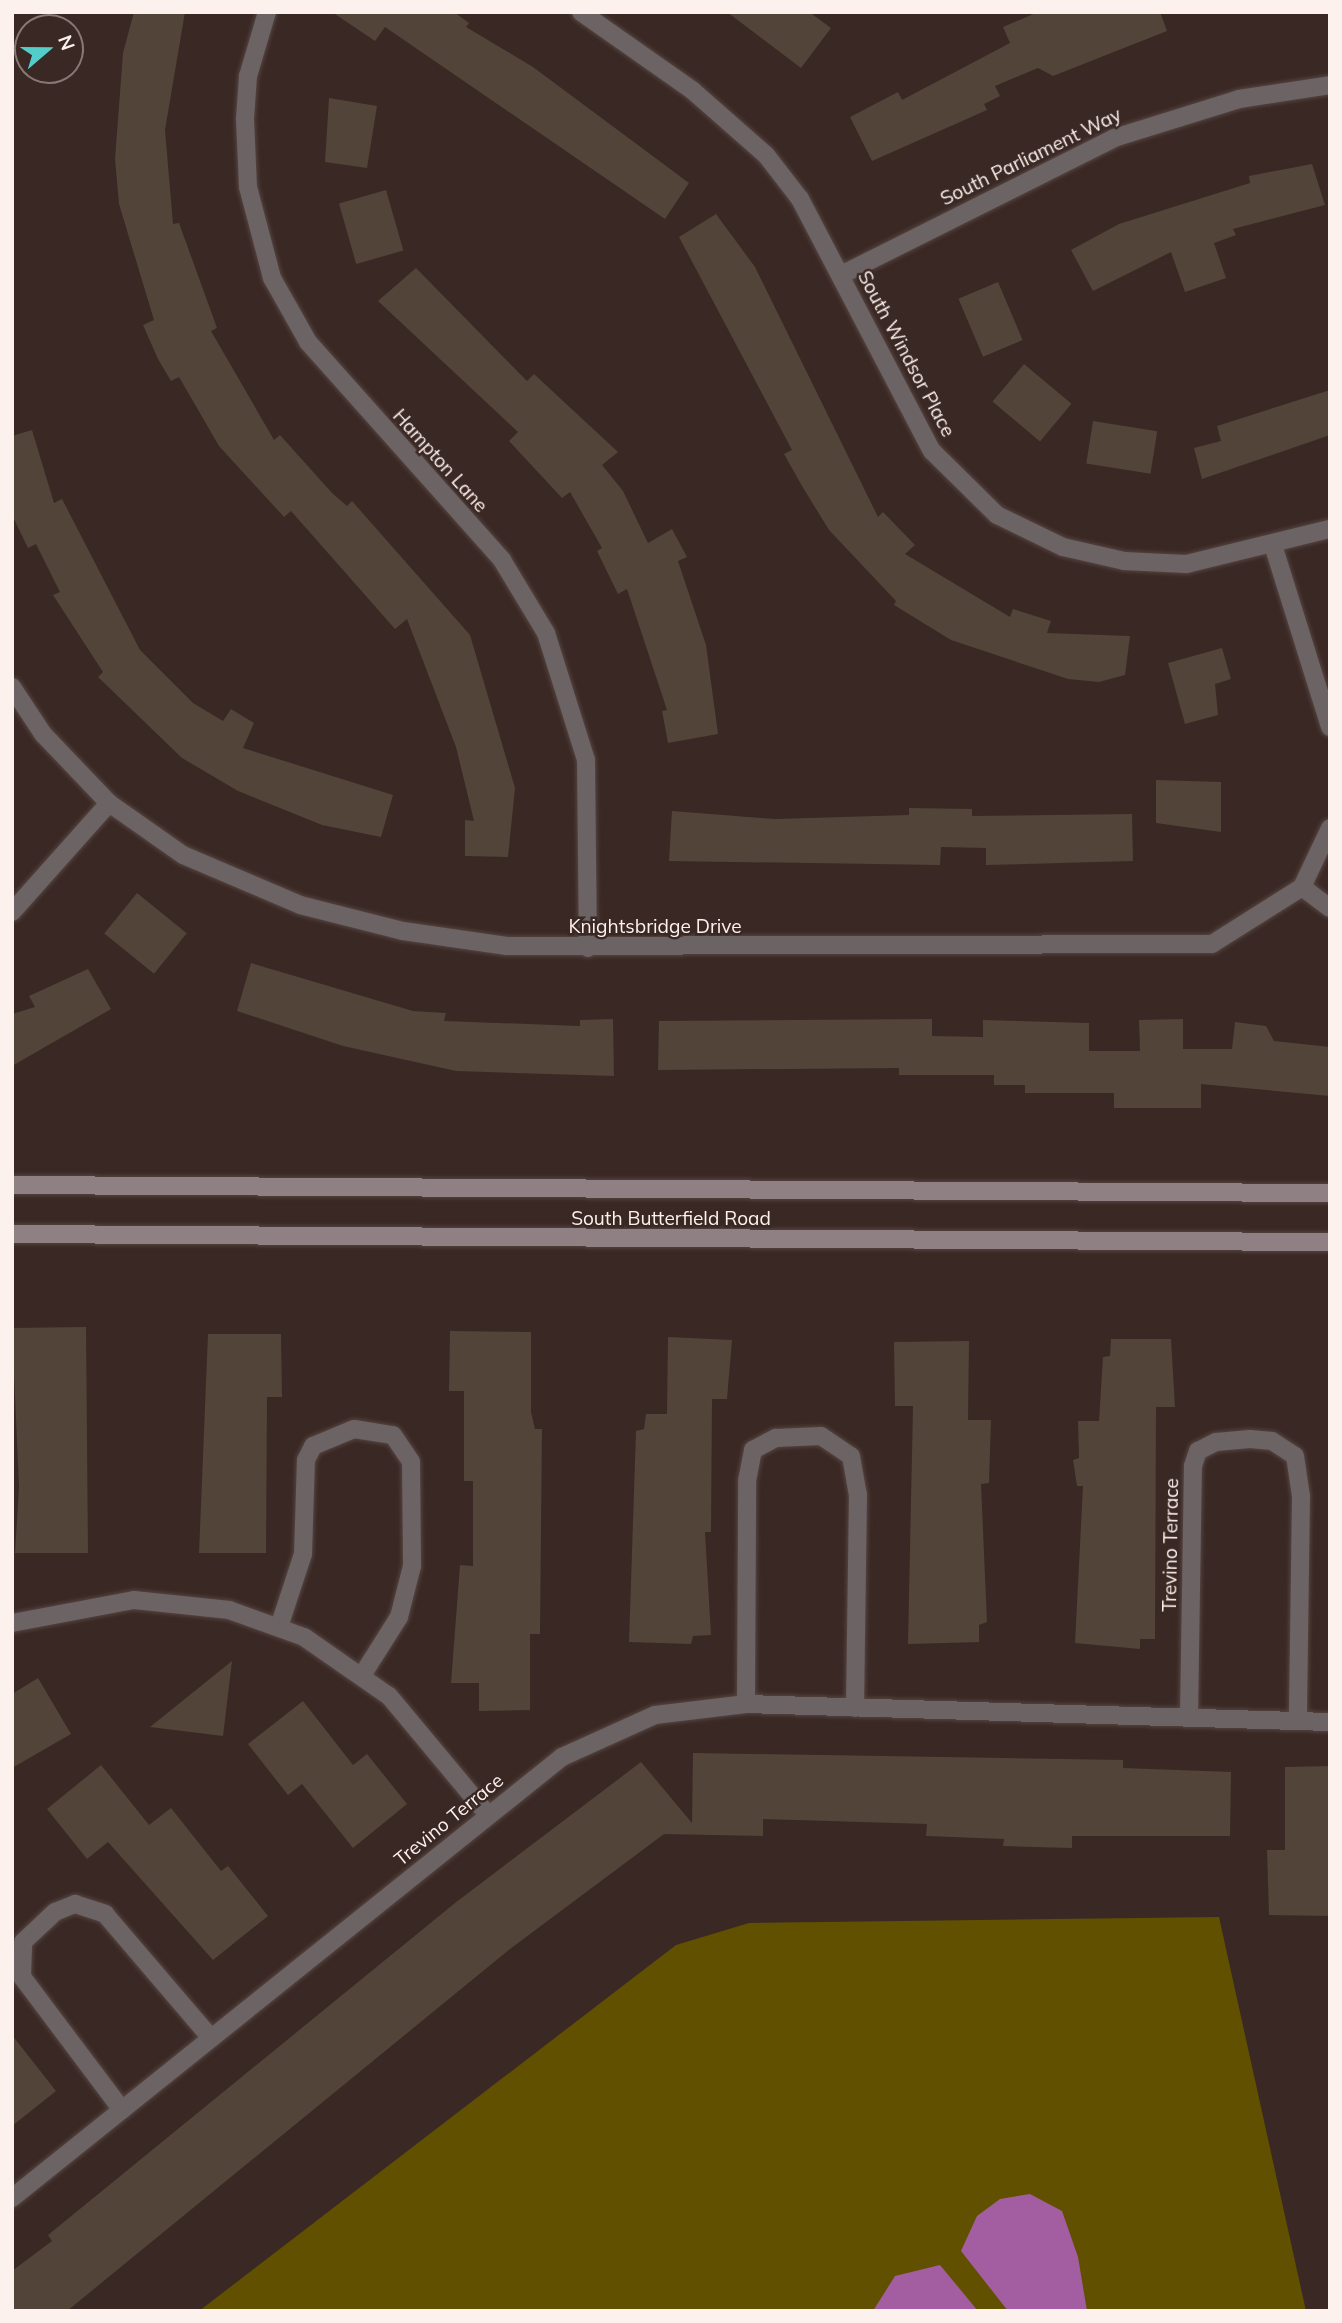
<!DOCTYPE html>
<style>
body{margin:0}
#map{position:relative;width:1342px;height:2323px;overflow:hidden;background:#3a2824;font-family:Mulish,sans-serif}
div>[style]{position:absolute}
.green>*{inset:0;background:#605000}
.water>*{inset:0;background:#a35ea1}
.building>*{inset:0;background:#524438;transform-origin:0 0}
.roads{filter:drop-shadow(0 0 2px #554440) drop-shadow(0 0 2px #554440)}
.street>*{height:18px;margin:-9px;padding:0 9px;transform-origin:9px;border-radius:9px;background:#6c6365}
.secondary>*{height:18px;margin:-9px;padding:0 9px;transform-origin:9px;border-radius:9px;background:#8f8084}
span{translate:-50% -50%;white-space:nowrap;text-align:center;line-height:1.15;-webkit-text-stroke:5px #3a2824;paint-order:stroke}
.street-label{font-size:19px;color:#fdf1ee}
.frame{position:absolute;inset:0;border:14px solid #fdf1ee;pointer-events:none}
.north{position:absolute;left:14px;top:14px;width:70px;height:70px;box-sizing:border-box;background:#3a2824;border:2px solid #887875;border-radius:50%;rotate:70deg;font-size:19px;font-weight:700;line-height:28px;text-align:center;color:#fdf1ee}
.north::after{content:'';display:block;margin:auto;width:24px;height:32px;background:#53cdca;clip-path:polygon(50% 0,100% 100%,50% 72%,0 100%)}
</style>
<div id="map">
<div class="green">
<div style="clip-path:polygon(1219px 1917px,1306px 2311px,199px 2311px,676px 1945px,749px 1923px)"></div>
</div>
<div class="water">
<div style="clip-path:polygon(1030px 2194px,1062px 2211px,1078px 2257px,1087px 2311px,1008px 2311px,961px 2251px,977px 2216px,1000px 2199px)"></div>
<div style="clip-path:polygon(940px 2265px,978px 2311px,873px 2311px,895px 2276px)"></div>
</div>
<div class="building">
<div style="clip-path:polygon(134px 12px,185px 12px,165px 130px,173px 224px,179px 223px,217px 328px,211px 331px,274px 440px,280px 435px,332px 493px,347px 506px,352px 501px,470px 635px,515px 788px,508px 857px,465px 856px,465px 820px,474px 821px,456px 747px,407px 619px,395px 629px,291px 511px,284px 517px,219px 446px,179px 377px,171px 381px,158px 359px,143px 325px,154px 320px,119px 204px,115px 159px,123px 53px)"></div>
<div style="clip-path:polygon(332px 12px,454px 12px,469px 23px,466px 27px,533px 67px,689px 183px,665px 219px,385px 27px,375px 41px)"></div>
<div style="clip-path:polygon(727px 12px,809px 12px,831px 28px,801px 68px)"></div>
<div style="clip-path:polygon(1038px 12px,1160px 12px,1167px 31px,1053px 76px,1038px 68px,995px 86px,1000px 96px,984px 104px,987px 110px,872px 161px,850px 117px,898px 92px,902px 100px,1010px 43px,1003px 27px)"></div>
<div style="clip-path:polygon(329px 98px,377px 106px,367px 168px,325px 162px)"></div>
<div style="clip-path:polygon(1312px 164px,1325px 205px,1233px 229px,1236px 235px,1214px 243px,1226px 278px,1185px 292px,1171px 252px,1093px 291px,1071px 250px,1119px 224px,1250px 183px,1249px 176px)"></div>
<div style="left:386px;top:190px;width:63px;height:49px;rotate:74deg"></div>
<div style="clip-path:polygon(716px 214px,755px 267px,878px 517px,883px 512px,915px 545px,905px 554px,1010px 617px,1013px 609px,1051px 621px,1047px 633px,1130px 636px,1125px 675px,1099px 682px,1068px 679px,951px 640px,894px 605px,896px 601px,829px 530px,802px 486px,784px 454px,792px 450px,679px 237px)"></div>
<div style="clip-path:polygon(416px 268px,527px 381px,534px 374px,618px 452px,602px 465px,623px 491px,648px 543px,672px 529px,687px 557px,678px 561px,706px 645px,718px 734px,668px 743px,662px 711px,667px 710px,627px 589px,618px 594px,597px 551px,602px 548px,570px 492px,562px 498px,509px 441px,518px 432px,378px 301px)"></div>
<div style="left:998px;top:282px;width:63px;height:43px;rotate:67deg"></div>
<div style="left:1024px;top:364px;width:62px;height:49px;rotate:40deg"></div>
<div style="clip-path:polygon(1330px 390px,1330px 435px,1202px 479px,1194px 448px,1221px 441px,1217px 426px)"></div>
<div style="left:1093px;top:421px;width:65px;height:43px;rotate:9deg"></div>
<div style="clip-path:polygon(32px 430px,54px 503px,62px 499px,140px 650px,193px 703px,223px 721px,231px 709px,254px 723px,243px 748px,393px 795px,381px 837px,322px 825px,238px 791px,182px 758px,98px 677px,103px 672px,53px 595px,60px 592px,36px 544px,28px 548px,12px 515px,12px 436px)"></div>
<div style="clip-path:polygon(1222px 648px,1231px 679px,1215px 684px,1218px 715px,1185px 724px,1168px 663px)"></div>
<div style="clip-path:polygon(1156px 780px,1221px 782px,1221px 832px,1156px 823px)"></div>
<div style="clip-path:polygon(909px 808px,972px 809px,972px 816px,1132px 814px,1133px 861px,986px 865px,986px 848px,941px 847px,940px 865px,669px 861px,672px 811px,775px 819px,909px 815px)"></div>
<div style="left:137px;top:893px;width:64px;height:52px;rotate:39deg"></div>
<div style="clip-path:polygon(251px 963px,413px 1011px,446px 1013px,444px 1021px,580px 1026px,580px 1020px,613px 1019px,614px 1076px,456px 1071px,343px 1046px,237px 1011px)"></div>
<div style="clip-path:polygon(88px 969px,111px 1009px,12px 1066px,12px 1014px,35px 1007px,29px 996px)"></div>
<div style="clip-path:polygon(932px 1019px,932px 1036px,983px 1037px,983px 1020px,1089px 1023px,1089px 1051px,1140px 1051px,1139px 1020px,1183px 1019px,1183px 1049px,1232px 1049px,1235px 1022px,1266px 1026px,1274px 1041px,1330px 1047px,1330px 1096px,1201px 1084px,1201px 1108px,1114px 1108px,1114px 1093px,1025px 1093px,1025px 1085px,994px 1085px,994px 1075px,899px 1075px,899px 1068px,658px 1070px,659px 1021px)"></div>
<div style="clip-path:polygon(86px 1327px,88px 1553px,15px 1553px,19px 1487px,12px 1328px)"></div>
<div style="clip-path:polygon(450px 1331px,531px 1332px,531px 1412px,535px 1429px,542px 1429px,540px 1634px,530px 1634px,530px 1710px,479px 1711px,479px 1683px,451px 1683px,460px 1565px,473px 1566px,473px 1481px,464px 1481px,464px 1391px,449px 1391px)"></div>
<div style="clip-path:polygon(208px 1334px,281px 1334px,282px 1397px,267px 1397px,266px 1553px,199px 1553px)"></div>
<div style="clip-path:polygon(668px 1337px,732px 1340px,727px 1399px,712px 1399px,711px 1532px,705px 1532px,711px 1635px,693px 1636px,691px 1644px,629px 1642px,636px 1431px,644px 1429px,646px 1414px,667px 1414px)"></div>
<div style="clip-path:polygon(1111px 1339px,1171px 1339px,1175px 1407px,1156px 1407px,1155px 1639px,1140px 1639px,1140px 1649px,1075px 1643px,1083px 1486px,1077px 1486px,1073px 1460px,1079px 1458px,1078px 1421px,1099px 1421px,1103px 1357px,1110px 1356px)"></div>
<div style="clip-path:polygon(969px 1341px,968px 1420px,991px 1420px,989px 1483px,981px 1484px,987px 1622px,979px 1625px,979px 1642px,908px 1644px,913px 1406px,895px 1406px,894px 1342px)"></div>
<div style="clip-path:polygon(232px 1661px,223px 1736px,150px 1727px)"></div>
<div style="clip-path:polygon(38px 1678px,71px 1734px,12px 1768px,12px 1694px)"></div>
<div style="clip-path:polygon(303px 1701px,353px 1765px,367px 1754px,407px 1804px,353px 1848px,302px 1784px,288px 1795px,248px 1744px)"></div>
<div style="clip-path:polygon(693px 1753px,1123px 1760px,1123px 1768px,1231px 1772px,1230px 1836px,1072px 1836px,1072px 1848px,1003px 1846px,1004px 1839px,926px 1836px,927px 1824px,763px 1819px,763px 1836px,664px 1834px,510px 1949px,67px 2311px,12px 2311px,12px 2271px,52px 2241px,48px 2235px,455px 1903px,641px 1762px,692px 1823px)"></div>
<div style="clip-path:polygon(101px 1765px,149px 1825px,171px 1808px,221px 1871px,228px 1866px,268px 1916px,213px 1960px,108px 1842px,87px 1859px,47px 1809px)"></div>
<div style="clip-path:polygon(1330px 1766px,1330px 1916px,1269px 1915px,1267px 1850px,1285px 1850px,1285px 1767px)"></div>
<div style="clip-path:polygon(12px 2035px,56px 2091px,12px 2126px)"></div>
</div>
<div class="roads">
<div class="street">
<div style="left:267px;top:12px;width:67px;rotate:106.5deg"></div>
<div style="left:248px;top:76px;width:43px;rotate:94deg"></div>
<div style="left:245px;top:119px;width:68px;rotate:87.5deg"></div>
<div style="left:248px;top:187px;width:94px;rotate:75.2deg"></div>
<div style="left:272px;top:278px;width:73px;rotate:60.6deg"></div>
<div style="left:308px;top:342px;width:292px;rotate:48.3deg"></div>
<div style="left:502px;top:560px;width:85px;rotate:58.9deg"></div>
<div style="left:546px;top:633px;width:133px;rotate:72.5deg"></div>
<div style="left:586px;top:760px;width:188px;rotate:89.4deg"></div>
<div style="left:581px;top:12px;width:136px;rotate:35.1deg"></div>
<div style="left:692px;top:90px;width:98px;rotate:41.3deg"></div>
<div style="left:766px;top:155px;width:56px;rotate:52.3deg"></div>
<div style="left:800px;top:199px;width:284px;rotate:62.4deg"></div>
<div style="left:932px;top:451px;width:91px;rotate:44.6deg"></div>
<div style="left:997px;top:515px;width:73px;rotate:25.9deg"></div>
<div style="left:1063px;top:547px;width:63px;rotate:12.9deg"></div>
<div style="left:1124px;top:561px;width:62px;rotate:2.8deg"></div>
<div style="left:1186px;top:564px;width:148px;rotate:-13.7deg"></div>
<div style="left:841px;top:275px;width:305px;rotate:-26.6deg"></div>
<div style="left:1114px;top:138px;width:131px;rotate:-17.3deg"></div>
<div style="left:1239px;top:99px;width:92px;rotate:-8.7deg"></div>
<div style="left:1273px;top:545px;width:191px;rotate:72.6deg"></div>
<div style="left:12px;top:687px;width:56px;rotate:56.6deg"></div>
<div style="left:43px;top:734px;width:95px;rotate:46.3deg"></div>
<div style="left:109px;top:803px;width:90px;rotate:35.1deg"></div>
<div style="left:183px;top:855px;width:127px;rotate:23.1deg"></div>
<div style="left:300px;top:905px;width:106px;rotate:14.2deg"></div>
<div style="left:403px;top:931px;width:105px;rotate:8.2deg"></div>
<div style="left:507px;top:946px;width:705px;rotate:-0.16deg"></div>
<div style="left:1212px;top:944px;width:107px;rotate:-32.3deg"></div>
<div style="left:1302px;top:887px;width:65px;rotate:-64.6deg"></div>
<div style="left:1302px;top:887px;width:35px;rotate:37deg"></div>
<div style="left:12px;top:912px;width:146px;rotate:-48.3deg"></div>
<div style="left:12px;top:1623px;width:124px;rotate:-10.7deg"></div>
<div style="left:134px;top:1600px;width:96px;rotate:6deg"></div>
<div style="left:229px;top:1610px;width:80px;rotate:19.8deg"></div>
<div style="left:304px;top:1637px;width:103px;rotate:34.8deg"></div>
<div style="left:389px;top:1696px;width:155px;rotate:50.2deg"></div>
<div style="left:279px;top:1627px;width:77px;rotate:-71.8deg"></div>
<div style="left:303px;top:1554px;width:94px;rotate:-88.2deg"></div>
<div style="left:306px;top:1460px;width:16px;rotate:-63deg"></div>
<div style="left:313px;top:1446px;width:44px;rotate:-22.5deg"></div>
<div style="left:354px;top:1429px;width:39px;rotate:9deg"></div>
<div style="left:393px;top:1435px;width:32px;rotate:56deg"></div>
<div style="left:411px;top:1462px;width:104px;rotate:89.4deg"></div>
<div style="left:412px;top:1566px;width:53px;rotate:104.3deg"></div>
<div style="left:399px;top:1617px;width:67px;rotate:122.3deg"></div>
<div style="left:746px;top:1704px;width:223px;rotate:-89.7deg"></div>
<div style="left:747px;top:1481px;width:32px;rotate:-79deg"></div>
<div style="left:753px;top:1450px;width:26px;rotate:-28deg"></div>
<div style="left:776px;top:1438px;width:45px;rotate:-2.5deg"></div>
<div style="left:821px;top:1436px;width:36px;rotate:34deg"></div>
<div style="left:851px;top:1456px;width:39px;rotate:80deg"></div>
<div style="left:858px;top:1494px;width:214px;rotate:90.8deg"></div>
<div style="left:1189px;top:1717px;width:251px;rotate:-89.1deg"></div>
<div style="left:1193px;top:1466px;width:16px;rotate:-72deg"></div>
<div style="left:1198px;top:1451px;width:20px;rotate:-27deg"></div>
<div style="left:1216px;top:1442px;width:34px;rotate:-5deg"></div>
<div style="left:1250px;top:1439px;width:22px;rotate:5deg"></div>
<div style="left:1272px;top:1441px;width:27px;rotate:33deg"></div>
<div style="left:1295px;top:1456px;width:40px;rotate:81.5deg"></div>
<div style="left:1301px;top:1496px;width:224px;rotate:90.8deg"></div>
<div style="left:122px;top:2110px;width:166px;rotate:-126.9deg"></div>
<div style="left:22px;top:1977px;width:35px;rotate:-88deg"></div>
<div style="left:23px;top:1942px;width:44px;rotate:-43.2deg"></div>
<div style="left:55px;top:1912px;width:22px;rotate:-22deg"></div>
<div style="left:75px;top:1904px;width:32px;rotate:18deg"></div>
<div style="left:105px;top:1914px;width:163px;rotate:49.5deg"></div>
<div style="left:12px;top:2198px;width:705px;rotate:-38.72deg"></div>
<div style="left:562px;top:1757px;width:102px;rotate:-24.3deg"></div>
<div style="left:655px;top:1715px;width:92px;rotate:-6.9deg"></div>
<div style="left:746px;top:1704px;width:584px;rotate:1.77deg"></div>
</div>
<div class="secondary">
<div style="left:12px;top:1185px;width:1318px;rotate:0.35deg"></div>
<div style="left:12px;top:1234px;width:1318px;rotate:0.35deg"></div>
</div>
</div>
<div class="street-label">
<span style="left:1031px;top:157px;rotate:-26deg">South Parliament Way</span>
<span style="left:906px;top:354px;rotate:62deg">South Windsor Place</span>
<span style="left:440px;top:461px;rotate:48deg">Hampton Lane</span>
<span style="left:655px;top:927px">Knightsbridge Drive</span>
<span style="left:671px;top:1219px">South Butterfield Road</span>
<span style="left:1171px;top:1545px;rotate:-89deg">Trevino Terrace</span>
<span style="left:449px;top:1820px;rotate:-39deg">Trevino Terrace</span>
</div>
<div class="frame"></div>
<div class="north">N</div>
</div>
